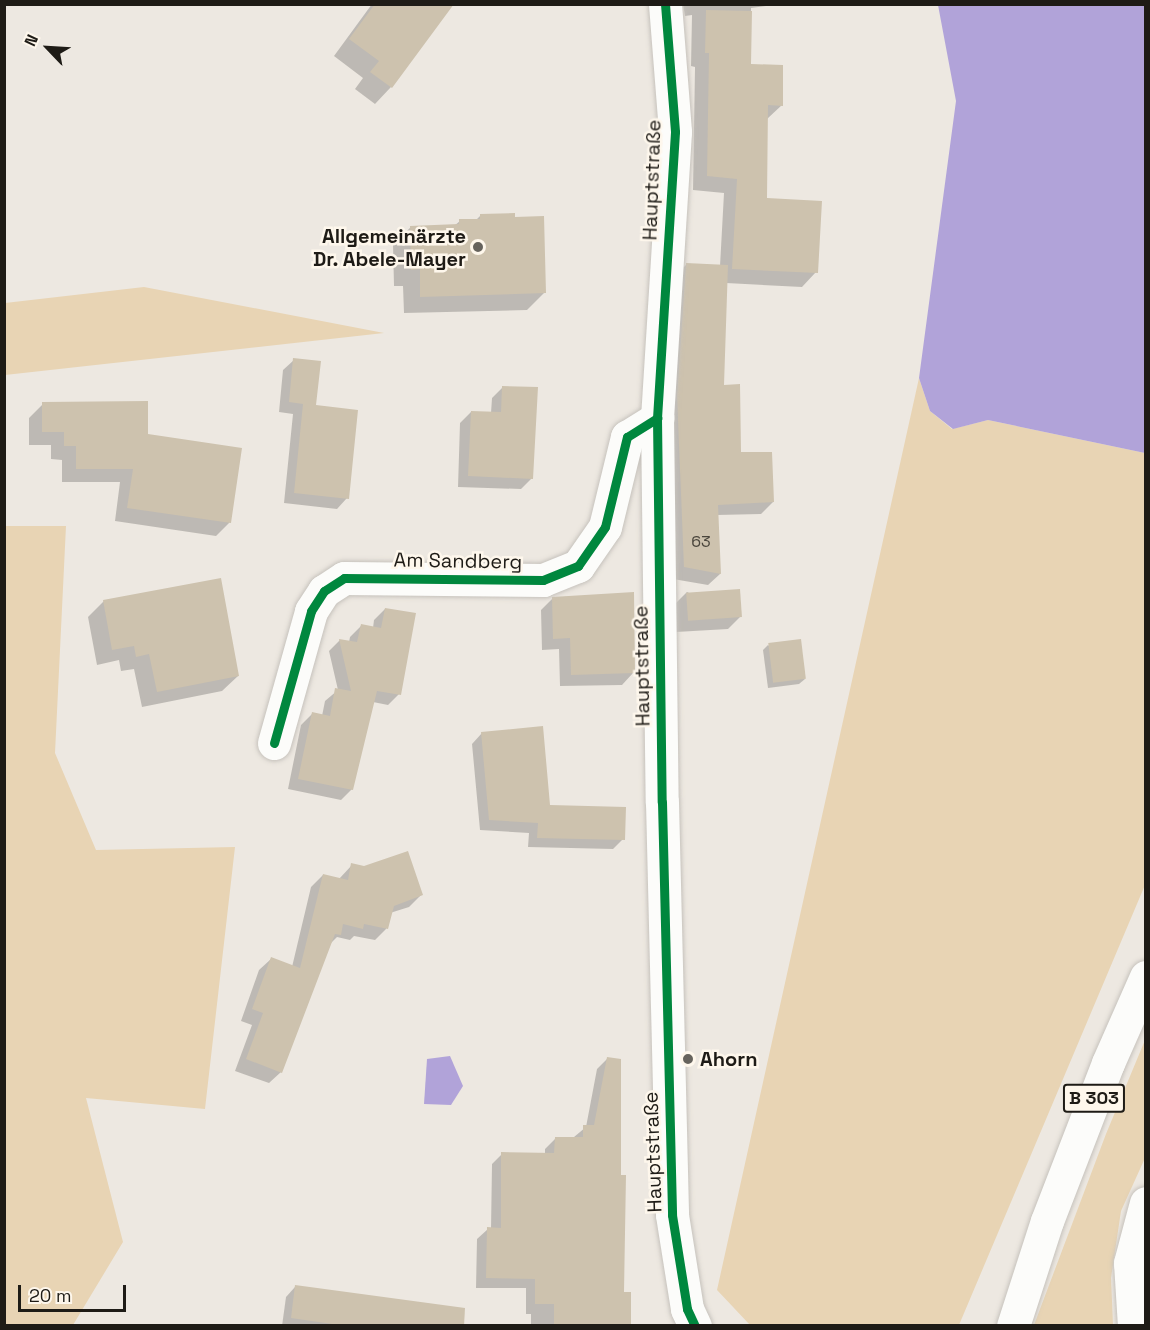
<!DOCTYPE html>
<meta charset="utf-8">
<style>
body{margin:0}
#map{position:relative;width:1150px;height:1330px;overflow:hidden;background:#ede8e1;font-family:"Space Grotesk",sans-serif}
div>[style]{position:absolute}
.green>*{inset:0;background:#e8d4b4}
.water>*{inset:0;background:#b1a3d9}
.shadow>*{inset:0;background:#0003}
.building>*{inset:0;background:#cdc2ae;transform-origin:0 0}
.roads{filter:drop-shadow(0 0 2px #c6c2bc) drop-shadow(0 0 2px #c6c2bc)}
.minor>*{height:33px;margin:-16.5px;padding:0 16.5px;transform-origin:16.5px;border-radius:16.5px;background:#fcfcfa}
.major>*{height:33px;margin:-16.5px;padding:0 16.5px;transform-origin:16.5px;border-radius:16.5px;background:#fcfcfa}
.cycleway>*{height:9px;margin:-4.5px;padding:0 4.5px;transform-origin:4.5px;border-radius:4.5px;background:#00873e}
.dots>*{width:16px;height:16px;translate:-50% -50%;box-sizing:border-box;border:3px solid #fef7ec;border-radius:50%}
span{translate:-50% -50%;white-space:nowrap;text-align:center;line-height:1.15;-webkit-text-stroke:5px #fef7ec;paint-order:stroke}
.number-label{font-size:16px;color:#4a453c}
.number-label span{-webkit-text-stroke-width:0}
.shield-label span{padding:2px 4px;background:#fef7ec;border:2px solid;border-radius:4px;-webkit-text-stroke-width:0}
.shield-label{font-size:18px;color:#1e1b16;font-weight:700}
.street-label{font-size:20px;color:#1e1b16}
.poi-label{font-size:20px;color:#1e1b16;font-weight:700}
.right{translate:-100% -50%;text-align:right}
.left{translate:0 -50%;text-align:left}
.frame{position:absolute;inset:0;border:6px solid #1e1b16;pointer-events:none}
.north{position:absolute;left:18px;top:18px;width:60px;height:60px;-webkit-text-stroke:4px #fef7ec;paint-order:stroke;rotate:295deg;font-size:16px;font-weight:700;line-height:24px;text-align:center;color:#1e1b16}
.north::after{content:'';display:block;margin:auto;width:21px;height:27px;background:#1e1b16;clip-path:polygon(50% 0,100% 100%,50% 72%,0 100%)}
.scale{position:absolute;left:18px;top:1285px;width:108px;height:27px;box-sizing:border-box;border:3px solid #1e1b16;border-top:0;padding-left:8px;font-size:18px;line-height:21px;white-space:nowrap;color:#1e1b16;-webkit-text-stroke:4px #fef7ec;paint-order:stroke}
</style>
<div id="map">
<div class="green">
<div style="clip-path:polygon(144px 287px,384px 333px,5px 375px,5px 303px)"></div>
<div style="clip-path:polygon(919px 378px,930px 411px,952px 429px,988px 420px,1145px 453px,1145px 885px,959px 1325px,750px 1325px,717px 1290px)"></div>
<div style="clip-path:polygon(5px 526px,66px 526px,55px 753px,96px 850px,235px 847px,205px 1109px,86px 1098px,123px 1242px,73px 1325px,5px 1325px)"></div>
<div style="clip-path:polygon(1145px 1040px,1145px 1158px,1121px 1211px,1111px 1278px,1113px 1325px,1034px 1325px,1106px 1134px)"></div>
</div>
<div class="water">
<div style="clip-path:polygon(938px 5px,1145px 5px,1145px 453px,988px 420px,953px 429px,930px 411px,919px 378px,956px 101px)"></div>
<div style="clip-path:polygon(450px 1056px,463px 1086px,451px 1105px,424px 1104px,427px 1059px)"></div>
</div>
<div class="shadow">
<div style="clip-path:polygon(372px 4px,452px 4px,391px 87px,375px 104px,355px 89px,363px 78px,334px 56px)"></div>
<div style="clip-path:polygon(683px 4px,782px 4px,751px 8px,750px 66px,782px 105px,767px 119px,765px 200px,816px 272px,802px 287px,726px 283px,722px 386px,739px 454px,773px 502px,761px 514px,717px 515px,720px 574px,708px 585px,673px 579px,666px 409px,674px 277px,686px 265px,720px 266px,724px 193px,693px 190px,695px 67px,691px 66px,692px 15px,685px 16px)"></div>
<div style="clip-path:polygon(481px 215px,544px 293px,527px 310px,404px 313px,403px 286px,394px 286px,393px 244px,411px 227px,454px 226px,460px 221px,476px 220px)"></div>
<div style="clip-path:polygon(294px 360px,315px 406px,347px 498px,337px 509px,284px 503px,293px 414px,279px 412px,283px 370px)"></div>
<div style="clip-path:polygon(503px 387px,532px 478px,521px 489px,458px 487px,460px 423px,471px 412px,491px 413px,492px 398px)"></div>
<div style="clip-path:polygon(43px 404px,230px 522px,216px 536px,115px 521px,120px 482px,62px 482px,62px 460px,51px 459px,51px 445px,29px 445px,29px 418px)"></div>
<div style="clip-path:polygon(687px 592px,740px 617px,728px 629px,676px 632px,675px 604px)"></div>
<div style="clip-path:polygon(553px 598px,633px 673px,622px 685px,560px 686px,559px 649px,542px 650px,541px 610px)"></div>
<div style="clip-path:polygon(104px 601px,238px 676px,222px 691px,142px 707px,134px 669px,121px 671px,119px 660px,97px 665px,88px 617px)"></div>
<div style="clip-path:polygon(385px 609px,399px 694px,388px 705px,373px 702px,352px 789px,341px 800px,288px 789px,301px 725px,312px 714px,322px 716px,325px 701px,338px 690px,329px 651px,340px 640px,349px 642px,350px 637px,361px 626px,373px 628px,374px 620px)"></div>
<div style="clip-path:polygon(768px 645px,805px 679px,799px 684px,768px 688px,763px 650px)"></div>
<div style="clip-path:polygon(482px 733px,549px 806px,623px 839px,613px 849px,528px 847px,529px 833px,480px 830px,472px 744px)"></div>
<div style="clip-path:polygon(352px 865px,421px 895px,409px 907px,390px 913px,386px 929px,375px 940px,354px 936px,350px 940px,337px 937px,329px 945px,281px 1072px,269px 1083px,235px 1071px,252px 1025px,241px 1021px,259px 970px,271px 959px,292px 967px,311px 887px,323px 875px,339px 879px)"></div>
<div style="clip-path:polygon(607px 1059px,622px 1294px,629px 1326px,531px 1326px,531px 1314px,526px 1314px,526px 1288px,476px 1288px,477px 1239px,488px 1229px,491px 1229px,492px 1164px,502px 1154px,545px 1154px,545px 1149px,555px 1139px,574px 1137px,586px 1127px,597px 1069px)"></div>
<div style="clip-path:polygon(295px 1287px,416px 1326px,282px 1326px,286px 1297px)"></div>
</div>
<div class="building">
<div style="clip-path:polygon(375px 4px,454px 4px,392px 88px,370px 72px,379px 61px,349px 39px)"></div>
<div style="clip-path:polygon(706px 10px,752px 11px,751px 64px,783px 65px,783px 106px,768px 105px,767px 198px,822px 201px,818px 273px,732px 269px,737px 179px,707px 176px,709px 53px,705px 53px)"></div>
<div style="clip-path:polygon(515px 213px,515px 217px,544px 216px,546px 293px,420px 297px,420px 269px,411px 270px,410px 226px,459px 224px,459px 219px,480px 219px,480px 214px)"></div>
<div style="clip-path:polygon(686px 263px,728px 265px,724px 385px,740px 384px,741px 452px,772px 452px,774px 502px,718px 505px,721px 574px,684px 567px,677px 396px)"></div>
<div style="clip-path:polygon(293px 358px,321px 361px,316px 405px,358px 410px,349px 499px,294px 493px,303px 404px,289px 402px)"></div>
<div style="clip-path:polygon(502px 386px,538px 387px,533px 479px,468px 476px,471px 411px,501px 412px)"></div>
<div style="clip-path:polygon(148px 401px,148px 434px,242px 448px,231px 523px,127px 508px,133px 469px,76px 469px,76px 446px,64px 446px,64px 432px,42px 432px,42px 402px)"></div>
<div style="clip-path:polygon(221px 578px,239px 676px,157px 692px,149px 654px,136px 657px,134px 646px,112px 650px,103px 600px)"></div>
<div style="left:740px;top:589px;width:28px;height:54px;rotate:86deg"></div>
<div style="clip-path:polygon(634px 592px,635px 673px,571px 675px,570px 638px,553px 639px,552px 597px)"></div>
<div style="clip-path:polygon(385px 608px,416px 613px,401px 695px,377px 691px,353px 790px,298px 779px,312px 712px,330px 716px,335px 688px,351px 691px,339px 639px,357px 642px,361px 624px,381px 628px)"></div>
<div style="left:801px;top:639px;width:40px;height:33px;rotate:83deg"></div>
<div style="clip-path:polygon(543px 726px,550px 805px,626px 807px,625px 840px,537px 838px,538px 823px,489px 820px,481px 732px)"></div>
<div style="clip-path:polygon(408px 851px,423px 895px,394px 906px,388px 929px,364px 924px,363px 929px,343px 924px,341px 935px,335px 934px,282px 1073px,246px 1059px,263px 1013px,252px 1009px,271px 957px,300px 968px,323px 874px,348px 880px,351px 863px,364px 866px)"></div>
<div style="clip-path:polygon(607px 1057px,621px 1059px,621px 1175px,626px 1175px,624px 1292px,631px 1292px,631px 1326px,554px 1326px,554px 1304px,535px 1304px,535px 1279px,486px 1278px,487px 1227px,501px 1228px,501px 1152px,554px 1153px,555px 1137px,583px 1137px,583px 1125px,594px 1125px)"></div>
<div style="clip-path:polygon(295px 1285px,465px 1308px,464px 1326px,346px 1326px,291px 1318px)"></div>
</div>
<div class="roads">
<div class="minor">
<div style="left:665px;top:4px;width:128px;rotate:85.5deg"></div>
<div style="left:675px;top:132px;width:287px;rotate:93.6deg"></div>
<div style="left:657px;top:418px;width:384px;rotate:89.3deg"></div>
<div style="left:662px;top:802px;width:413px;rotate:88.6deg"></div>
<div style="left:672px;top:1215px;width:95px;rotate:80.9deg"></div>
<div style="left:687px;top:1309px;width:19px;rotate:65deg"></div>
<div style="left:274px;top:743px;width:137px;rotate:-74.3deg"></div>
<div style="left:311px;top:611px;width:24px;rotate:-57deg"></div>
<div style="left:324px;top:591px;width:24px;rotate:-33deg"></div>
<div style="left:344px;top:578px;width:199px;rotate:0.6deg"></div>
<div style="left:543px;top:580px;width:38px;rotate:-22deg"></div>
<div style="left:578px;top:566px;width:47px;rotate:-55.3deg"></div>
<div style="left:605px;top:527px;width:93px;rotate:-76.3deg"></div>
<div style="left:627px;top:437px;width:36px;rotate:-32deg"></div>
<div style="left:1134px;top:1326px;width:63px;rotate:-93.6deg"></div>
<div style="left:1130px;top:1263px;width:62px;rotate:-75.1deg"></div>
</div>
<div class="major">
<div style="left:1013px;top:1326px;width:110px;rotate:-72.1deg"></div>
<div style="left:1047px;top:1221px;width:169px;rotate:-68.9deg"></div>
<div style="left:1108px;top:1063px;width:94px;rotate:-66.2deg"></div>
</div>
</div>
<div class="cycleway">
<div style="left:665px;top:4px;width:128px;rotate:85.5deg"></div>
<div style="left:675px;top:132px;width:287px;rotate:93.6deg"></div>
<div style="left:657px;top:418px;width:384px;rotate:89.3deg"></div>
<div style="left:662px;top:802px;width:413px;rotate:88.6deg"></div>
<div style="left:672px;top:1215px;width:95px;rotate:80.9deg"></div>
<div style="left:687px;top:1309px;width:19px;rotate:65deg"></div>
<div style="left:274px;top:743px;width:137px;rotate:-74.3deg"></div>
<div style="left:311px;top:611px;width:24px;rotate:-57deg"></div>
<div style="left:324px;top:591px;width:24px;rotate:-33deg"></div>
<div style="left:344px;top:578px;width:199px;rotate:0.6deg"></div>
<div style="left:543px;top:580px;width:38px;rotate:-22deg"></div>
<div style="left:578px;top:566px;width:47px;rotate:-55.3deg"></div>
<div style="left:605px;top:527px;width:93px;rotate:-76.3deg"></div>
<div style="left:627px;top:437px;width:36px;rotate:-32deg"></div>
</div>
<div class="dots">
<div style="left:478px;top:247px;background:#66635d"></div>
<div style="left:688px;top:1059px;background:#66635d"></div>
</div>
<div class="number-label">
<span style="left:701px;top:542px">63</span>
</div>
<div class="shield-label">
<span style="left:1094px;top:1098px">B 303</span>
</div>
<div class="street-label">
<span style="left:652px;top:180px;rotate:-88deg">Hauptstraße</span>
<span style="left:458px;top:561px;rotate:1deg">Am Sandberg</span>
<span style="left:642px;top:666px;rotate:-91deg">Hauptstraße</span>
<span style="left:653px;top:1152px;rotate:-92deg">Hauptstraße</span>
</div>
<div class="poi-label">
<span class="right" style="left:466px;top:248px">Allgemeinärzte<br>Dr. Abele-Mayer</span>
<span class="left" style="left:700px;top:1059px">Ahorn</span>
</div>
<div class="frame"></div>
<div class="north">N</div>
<div class="scale">20 m</div>
</div>
